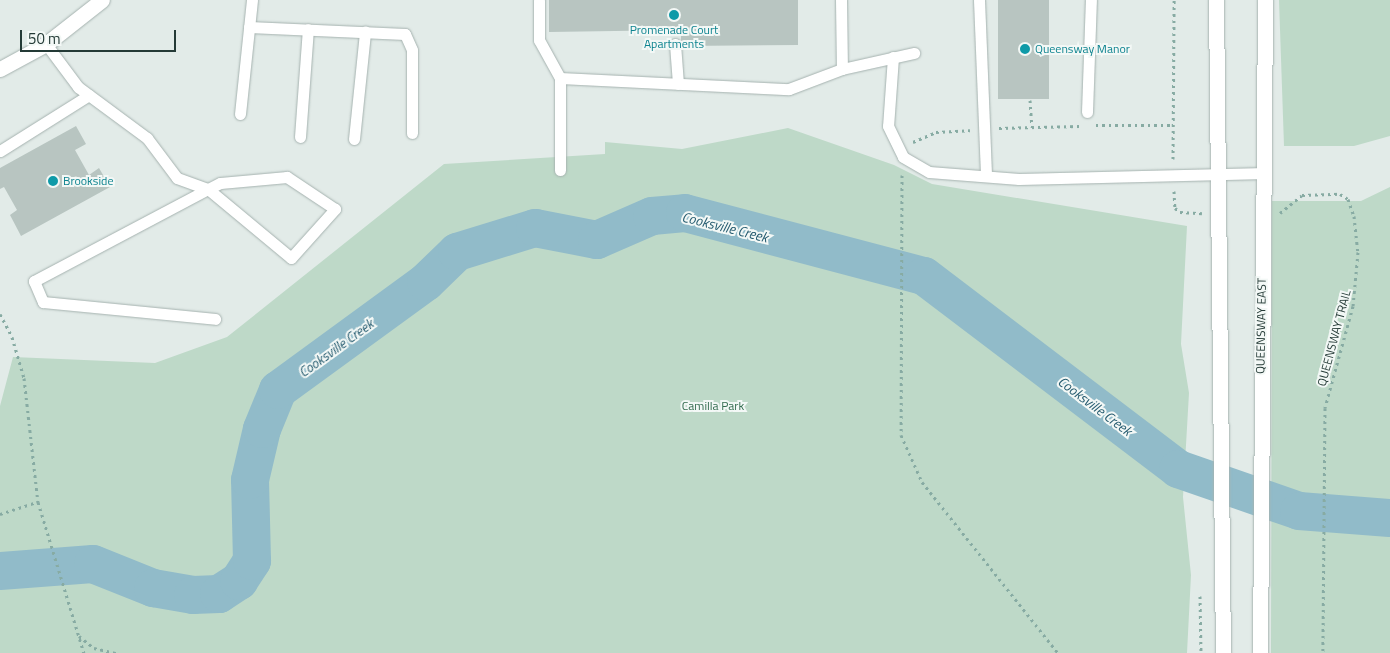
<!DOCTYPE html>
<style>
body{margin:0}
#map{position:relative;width:1390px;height:653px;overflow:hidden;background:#e2ebe8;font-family:"Titillium Web",sans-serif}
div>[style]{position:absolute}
.green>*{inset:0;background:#bed9c8}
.river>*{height:38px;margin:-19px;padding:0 19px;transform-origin:19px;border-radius:19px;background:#91bbc9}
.building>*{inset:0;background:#b8c5c1;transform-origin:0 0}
.path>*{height:3px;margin-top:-1.5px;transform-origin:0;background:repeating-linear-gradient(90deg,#87aba3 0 2.5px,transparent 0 6.5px)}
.roads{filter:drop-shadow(0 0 1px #a5b2af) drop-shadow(0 0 1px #a5b2af)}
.lane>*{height:11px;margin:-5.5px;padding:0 5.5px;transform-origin:5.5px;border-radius:5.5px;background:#fff}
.street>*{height:15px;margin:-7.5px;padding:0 7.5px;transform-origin:7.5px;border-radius:7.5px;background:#fff}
.secondary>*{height:15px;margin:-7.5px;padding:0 7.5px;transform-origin:7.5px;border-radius:7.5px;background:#fff}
.dots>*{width:14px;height:14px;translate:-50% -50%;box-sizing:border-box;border:2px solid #f3f8f6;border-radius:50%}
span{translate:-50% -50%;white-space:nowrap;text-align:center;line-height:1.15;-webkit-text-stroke:4px #f3f8f6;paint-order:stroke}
.culture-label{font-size:12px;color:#0d838f}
.left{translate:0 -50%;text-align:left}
.street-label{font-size:12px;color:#243a36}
.park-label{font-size:12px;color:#336c4f}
.water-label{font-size:14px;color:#255b6f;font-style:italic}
.scale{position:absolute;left:20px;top:30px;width:156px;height:22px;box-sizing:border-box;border:2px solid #243a36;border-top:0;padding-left:6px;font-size:15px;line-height:18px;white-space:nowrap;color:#243a36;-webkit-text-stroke:4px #f3f8f6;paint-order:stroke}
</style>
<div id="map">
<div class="green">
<div style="clip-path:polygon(1279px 0,1390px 0,1390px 136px,1354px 146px,1284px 146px)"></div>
<div style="clip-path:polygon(788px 128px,894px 165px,932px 184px,1187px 226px,1181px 344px,1189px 393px,1183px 497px,1191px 575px,1187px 653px,0 653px,0 406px,13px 357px,155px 363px,227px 337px,444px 164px,605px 154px,605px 142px,682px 149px)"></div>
<div style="clip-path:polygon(1390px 187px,1390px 653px,1271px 653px,1272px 201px,1361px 201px)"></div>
</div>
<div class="river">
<div style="left:0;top:571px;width:93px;rotate:-4.3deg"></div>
<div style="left:93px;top:564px;width:65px;rotate:21.8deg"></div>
<div style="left:153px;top:588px;width:41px;rotate:9.9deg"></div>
<div style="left:193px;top:595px;width:26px;rotate:-2deg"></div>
<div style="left:219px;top:594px;width:24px;rotate:-33deg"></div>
<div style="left:239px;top:581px;width:24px;rotate:-57deg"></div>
<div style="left:252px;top:561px;width:81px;rotate:-91.4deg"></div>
<div style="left:250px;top:480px;width:52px;rotate:-76.8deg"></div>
<div style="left:262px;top:429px;width:42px;rotate:-67.7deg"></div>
<div style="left:278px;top:390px;width:183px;rotate:-36.1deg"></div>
<div style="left:426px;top:282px;width:43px;rotate:-44.1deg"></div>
<div style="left:457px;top:252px;width:82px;rotate:-17.1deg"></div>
<div style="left:535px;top:228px;width:63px;rotate:11deg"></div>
<div style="left:597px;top:240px;width:60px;rotate:-23.6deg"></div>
<div style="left:652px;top:216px;width:33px;rotate:-5deg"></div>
<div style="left:685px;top:213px;width:247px;rotate:14.8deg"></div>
<div style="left:924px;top:276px;width:319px;rotate:37.2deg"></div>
<div style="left:1178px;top:469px;width:128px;rotate:19.1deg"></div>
<div style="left:1299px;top:511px;width:91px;rotate:4.4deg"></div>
</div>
<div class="building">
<div style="clip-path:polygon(549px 0,798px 0,798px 45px,681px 46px,681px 30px,549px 32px)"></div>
<div style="left:998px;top:0;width:51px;height:99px"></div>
<div style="clip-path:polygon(76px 126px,86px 144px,75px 150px,89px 175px,99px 168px,110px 187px,21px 236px,10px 215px,17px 210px,4px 187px,0 189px,0 168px)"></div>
</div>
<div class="path">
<div style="left:1030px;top:100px;width:27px;rotate:86deg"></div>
<div style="left:1096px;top:125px;width:77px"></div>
<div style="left:999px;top:128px;width:81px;rotate:-1.4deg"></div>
<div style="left:913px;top:142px;width:25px;rotate:-23deg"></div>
<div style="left:936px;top:132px;width:34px;rotate:-3deg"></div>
<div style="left:1173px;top:159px;width:159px;rotate:-89.6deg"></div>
<div style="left:902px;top:175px;width:260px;rotate:90.2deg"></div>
<div style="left:901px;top:435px;width:51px;rotate:65.9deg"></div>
<div style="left:922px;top:482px;width:218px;rotate:51.5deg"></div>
<div style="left:1174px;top:191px;width:17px;rotate:87deg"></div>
<div style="left:1175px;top:208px;width:6px;rotate:39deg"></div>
<div style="left:1180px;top:212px;width:22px;rotate:3deg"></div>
<div style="left:1280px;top:213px;width:28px;rotate:-39deg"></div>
<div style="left:1302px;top:195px;width:38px;rotate:-2deg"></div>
<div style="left:1340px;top:194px;width:9px;rotate:32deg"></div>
<div style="left:1348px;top:199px;width:18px;rotate:71deg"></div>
<div style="left:1354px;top:216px;width:36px;rotate:84deg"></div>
<div style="left:1358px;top:252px;width:54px;rotate:95.3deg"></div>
<div style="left:1353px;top:306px;width:106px;rotate:105.4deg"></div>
<div style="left:1325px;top:408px;width:245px;rotate:90.5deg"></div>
<div style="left:0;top:314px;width:26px;rotate:62deg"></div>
<div style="left:12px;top:337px;width:43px;rotate:73.7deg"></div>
<div style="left:24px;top:378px;width:125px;rotate:83.6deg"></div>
<div style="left:38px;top:502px;width:158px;rotate:73.1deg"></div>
<div style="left:0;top:514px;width:40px;rotate:-18deg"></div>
<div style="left:1200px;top:596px;width:57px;rotate:89deg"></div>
<div style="left:79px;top:636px;width:19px;rotate:39deg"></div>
<div style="left:94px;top:648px;width:23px;rotate:13deg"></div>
</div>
<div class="roads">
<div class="lane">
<div style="left:539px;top:0;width:40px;rotate:90deg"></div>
<div style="left:539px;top:40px;width:43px;rotate:61.1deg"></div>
<div style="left:560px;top:78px;width:92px;rotate:90deg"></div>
<div style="left:841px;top:0;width:69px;rotate:89.2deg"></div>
<div style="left:979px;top:0;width:176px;rotate:87.7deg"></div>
<div style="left:249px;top:27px;width:156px;rotate:2.6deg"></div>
<div style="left:405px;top:34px;width:17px;rotate:66deg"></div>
<div style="left:412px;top:50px;width:83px;rotate:90deg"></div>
<div style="left:46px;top:44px;width:54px;rotate:53.3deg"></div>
<div style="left:78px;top:87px;width:86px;rotate:36.5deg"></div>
<div style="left:147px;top:138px;width:50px;rotate:53.1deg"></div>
<div style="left:177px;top:178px;width:33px;rotate:20deg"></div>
<div style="left:208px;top:189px;width:108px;rotate:39.7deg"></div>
<div style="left:291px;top:258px;width:66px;rotate:-48.1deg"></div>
<div style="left:335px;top:209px;width:58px;rotate:-146.3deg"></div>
<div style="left:287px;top:177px;width:67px;rotate:174.9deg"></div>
<div style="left:220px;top:183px;width:13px;rotate:153deg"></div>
<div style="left:208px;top:189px;width:197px;rotate:152.1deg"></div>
<div style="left:34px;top:281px;width:23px;rotate:67deg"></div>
<div style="left:43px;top:302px;width:173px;rotate:5.6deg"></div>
<div style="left:675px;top:44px;width:40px;rotate:85.7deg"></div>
<div style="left:893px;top:57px;width:69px;rotate:94.1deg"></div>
<div style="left:888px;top:126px;width:34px;rotate:64deg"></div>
<div style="left:903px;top:157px;width:30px;rotate:30deg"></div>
<div style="left:929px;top:172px;width:90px;rotate:4.4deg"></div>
<div style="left:1019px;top:179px;width:247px;rotate:-1.4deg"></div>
<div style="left:560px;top:78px;width:229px;rotate:2.8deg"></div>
<div style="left:789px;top:89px;width:57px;rotate:-20.7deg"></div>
<div style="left:842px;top:69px;width:74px;rotate:-12.5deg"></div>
<div style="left:1087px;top:112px;width:112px;rotate:-88deg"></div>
<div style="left:240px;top:114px;width:115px;rotate:-84deg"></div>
<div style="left:300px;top:137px;width:108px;rotate:-85.8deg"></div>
<div style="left:354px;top:139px;width:108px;rotate:-84.1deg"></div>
<div style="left:0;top:151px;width:105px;rotate:-32.2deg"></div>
</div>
<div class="street">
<div style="left:0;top:69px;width:52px;rotate:-28.5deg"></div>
<div style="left:46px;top:44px;width:71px;rotate:-38.2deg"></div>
</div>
<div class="secondary">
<div style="left:1216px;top:0;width:653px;rotate:89.39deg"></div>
<div style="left:1260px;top:653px;width:653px;rotate:-89.56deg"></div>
</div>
</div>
<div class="dots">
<div style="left:674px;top:15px;background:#0f9aa8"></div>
<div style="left:1025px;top:49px;background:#0f9aa8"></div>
<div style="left:53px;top:181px;background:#0f9aa8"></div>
</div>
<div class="culture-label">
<span style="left:674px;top:37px">Promenade Court<br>Apartments</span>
<span class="left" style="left:1035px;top:49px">Queensway Manor</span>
<span class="left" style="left:63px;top:181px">Brookside</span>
</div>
<div class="street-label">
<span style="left:1261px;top:326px;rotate:-89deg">QUEENSWAY EAST</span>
<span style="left:1334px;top:338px;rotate:-75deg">QUEENSWAY TRAIL</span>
</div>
<div class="park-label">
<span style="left:713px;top:406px">Camilla Park</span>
</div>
<div class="water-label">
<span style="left:725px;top:227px;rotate:14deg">Cooksville Creek</span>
<span style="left:336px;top:348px;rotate:-36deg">Cooksville Creek</span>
<span style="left:1095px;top:406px;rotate:37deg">Cooksville Creek</span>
</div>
<div class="scale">50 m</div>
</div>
